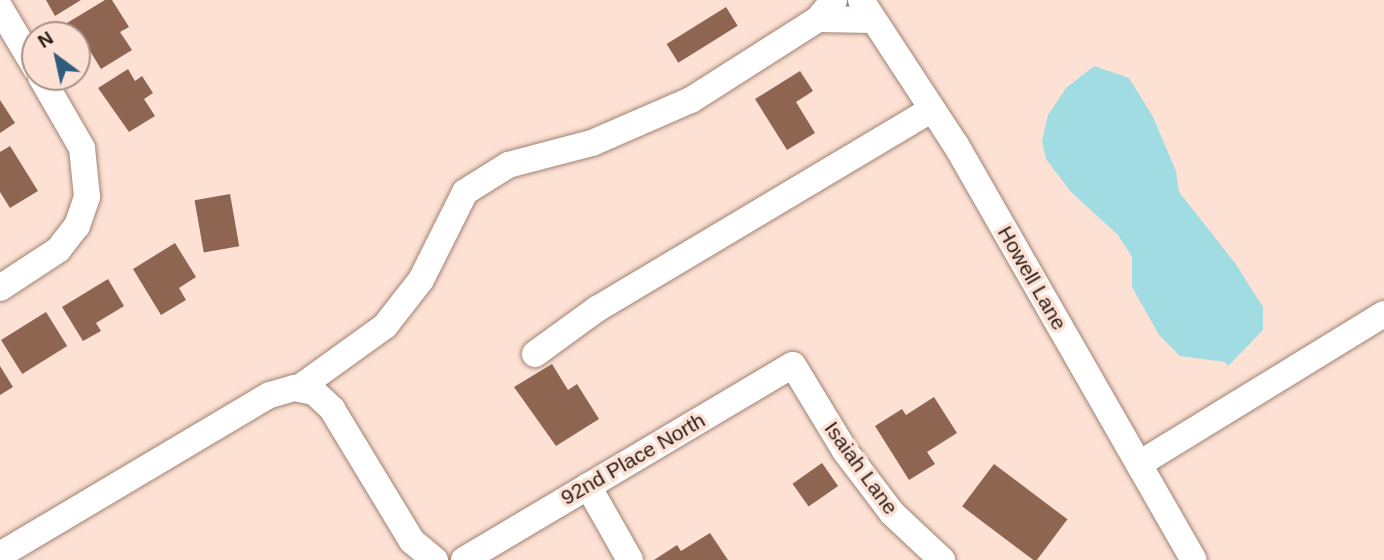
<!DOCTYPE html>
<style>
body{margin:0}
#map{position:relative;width:1384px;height:560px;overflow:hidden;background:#fce1d4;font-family:Helvetica,sans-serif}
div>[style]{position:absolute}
.water>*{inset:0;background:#a1dce2}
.building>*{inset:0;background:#8d6551;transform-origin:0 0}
.roads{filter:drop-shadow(0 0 2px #a18273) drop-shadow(0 0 2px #a18273)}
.minor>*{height:26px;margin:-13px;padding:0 13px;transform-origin:13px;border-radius:13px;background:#fff}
span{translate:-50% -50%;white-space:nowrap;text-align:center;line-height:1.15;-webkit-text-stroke:7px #fce1d4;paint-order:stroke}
.street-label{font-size:21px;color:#271b15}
.north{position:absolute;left:21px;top:21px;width:70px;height:70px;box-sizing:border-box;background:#fce1d4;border:2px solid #a79288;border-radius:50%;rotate:327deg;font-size:19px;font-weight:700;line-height:28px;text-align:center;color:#271b15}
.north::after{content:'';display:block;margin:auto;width:24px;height:32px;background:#2e5c7c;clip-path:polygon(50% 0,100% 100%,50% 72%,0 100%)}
</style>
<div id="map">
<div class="water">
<div style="clip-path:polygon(1094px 66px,1129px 78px,1153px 117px,1176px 171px,1179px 192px,1235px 263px,1263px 307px,1263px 330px,1228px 366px,1225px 362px,1180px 356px,1159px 335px,1132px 287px,1132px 257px,1118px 235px,1071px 192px,1046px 159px,1042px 141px,1048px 115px,1066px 88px)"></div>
</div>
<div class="building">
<div style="clip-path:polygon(46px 0,81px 0,55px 16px)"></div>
<div style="clip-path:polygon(105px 0,112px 0,129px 27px,120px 32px,132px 50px,101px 69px,82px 38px,77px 41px,77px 35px,67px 35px,62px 26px)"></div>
<div style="left:726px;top:7px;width:22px;height:70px;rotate:58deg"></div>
<div style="clip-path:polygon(128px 69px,135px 81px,142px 76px,153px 93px,144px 99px,155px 116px,129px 132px,98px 88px)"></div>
<div style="clip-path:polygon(800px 71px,813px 91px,796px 102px,815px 133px,787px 150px,755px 99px)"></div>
<div style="clip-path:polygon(0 100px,15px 123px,0 133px)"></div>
<div style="clip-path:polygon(10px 146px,38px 191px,10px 208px,0 192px,0 152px)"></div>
<div style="left:230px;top:194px;width:53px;height:36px;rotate:80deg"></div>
<div style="clip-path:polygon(175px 243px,196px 277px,179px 288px,186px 300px,161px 315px,133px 269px)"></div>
<div style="clip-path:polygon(108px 279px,124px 306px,96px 323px,101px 331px,83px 341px,62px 307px)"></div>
<div style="left:46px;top:312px;width:40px;height:53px;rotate:58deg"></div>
<div style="clip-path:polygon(552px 364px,568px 390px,577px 384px,599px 419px,556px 446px,514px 387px)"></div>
<div style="clip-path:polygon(0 366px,13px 387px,0 395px)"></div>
<div style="clip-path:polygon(934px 397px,957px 433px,927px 452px,935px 464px,909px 480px,875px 426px,902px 409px,906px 415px)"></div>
<div style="left:822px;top:463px;width:28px;height:36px;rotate:55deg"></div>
<div style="left:994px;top:464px;width:92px;height:53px;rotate:37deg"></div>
<div style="clip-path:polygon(710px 533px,728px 560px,654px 560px,677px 545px,681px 551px)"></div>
</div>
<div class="roads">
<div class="minor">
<div style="left:861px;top:0;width:173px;rotate:56.8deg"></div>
<div style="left:956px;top:145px;width:478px;rotate:60.2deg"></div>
<div style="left:0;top:8px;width:69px;rotate:59.3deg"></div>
<div style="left:818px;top:19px;width:55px;rotate:1deg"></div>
<div style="left:0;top:288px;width:69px;rotate:-33.2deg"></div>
<div style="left:58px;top:250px;width:31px;rotate:-52deg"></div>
<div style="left:77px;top:226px;width:31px;rotate:-71deg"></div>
<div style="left:87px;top:197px;width:49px;rotate:-95.8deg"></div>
<div style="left:82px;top:148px;width:82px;rotate:-120deg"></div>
<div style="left:535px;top:354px;width:77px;rotate:-36deg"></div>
<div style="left:597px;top:309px;width:390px;rotate:-30.8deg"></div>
<div style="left:299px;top:388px;width:106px;rotate:-35.8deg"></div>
<div style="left:385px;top:326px;width:58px;rotate:-52deg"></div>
<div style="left:421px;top:280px;width:98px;rotate:-63.4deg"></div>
<div style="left:465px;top:192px;width:51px;rotate:-32.1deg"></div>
<div style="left:508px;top:165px;width:87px;rotate:-14.7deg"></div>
<div style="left:592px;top:143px;width:108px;rotate:-23.5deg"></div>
<div style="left:691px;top:100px;width:151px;rotate:-32.5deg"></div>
<div style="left:818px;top:19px;width:25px;rotate:-50deg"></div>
<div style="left:1139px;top:464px;width:287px;rotate:-31.5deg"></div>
<div style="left:588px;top:486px;width:85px;rotate:60.4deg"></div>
<div style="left:0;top:555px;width:314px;rotate:-30.7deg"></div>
<div style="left:270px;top:395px;width:26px;rotate:-16deg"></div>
<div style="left:295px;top:388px;width:19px;rotate:12deg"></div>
<div style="left:314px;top:392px;width:25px;rotate:43deg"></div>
<div style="left:332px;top:409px;width:154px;rotate:58.8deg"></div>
<div style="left:412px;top:541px;width:30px;rotate:40deg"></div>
<div style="left:464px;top:560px;width:382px;rotate:-30.7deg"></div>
<div style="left:793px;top:365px;width:100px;rotate:58.8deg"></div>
<div style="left:845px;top:451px;width:78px;rotate:52.8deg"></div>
<div style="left:892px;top:513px;width:69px;rotate:43.2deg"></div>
</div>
</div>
<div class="street-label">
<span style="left:1032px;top:278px;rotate:60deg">Howell Lane</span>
<span style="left:633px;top:459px;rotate:-30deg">92nd Place North</span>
<span style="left:861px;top:468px;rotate:54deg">Isaiah Lane</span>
</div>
<div class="north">N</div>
</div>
